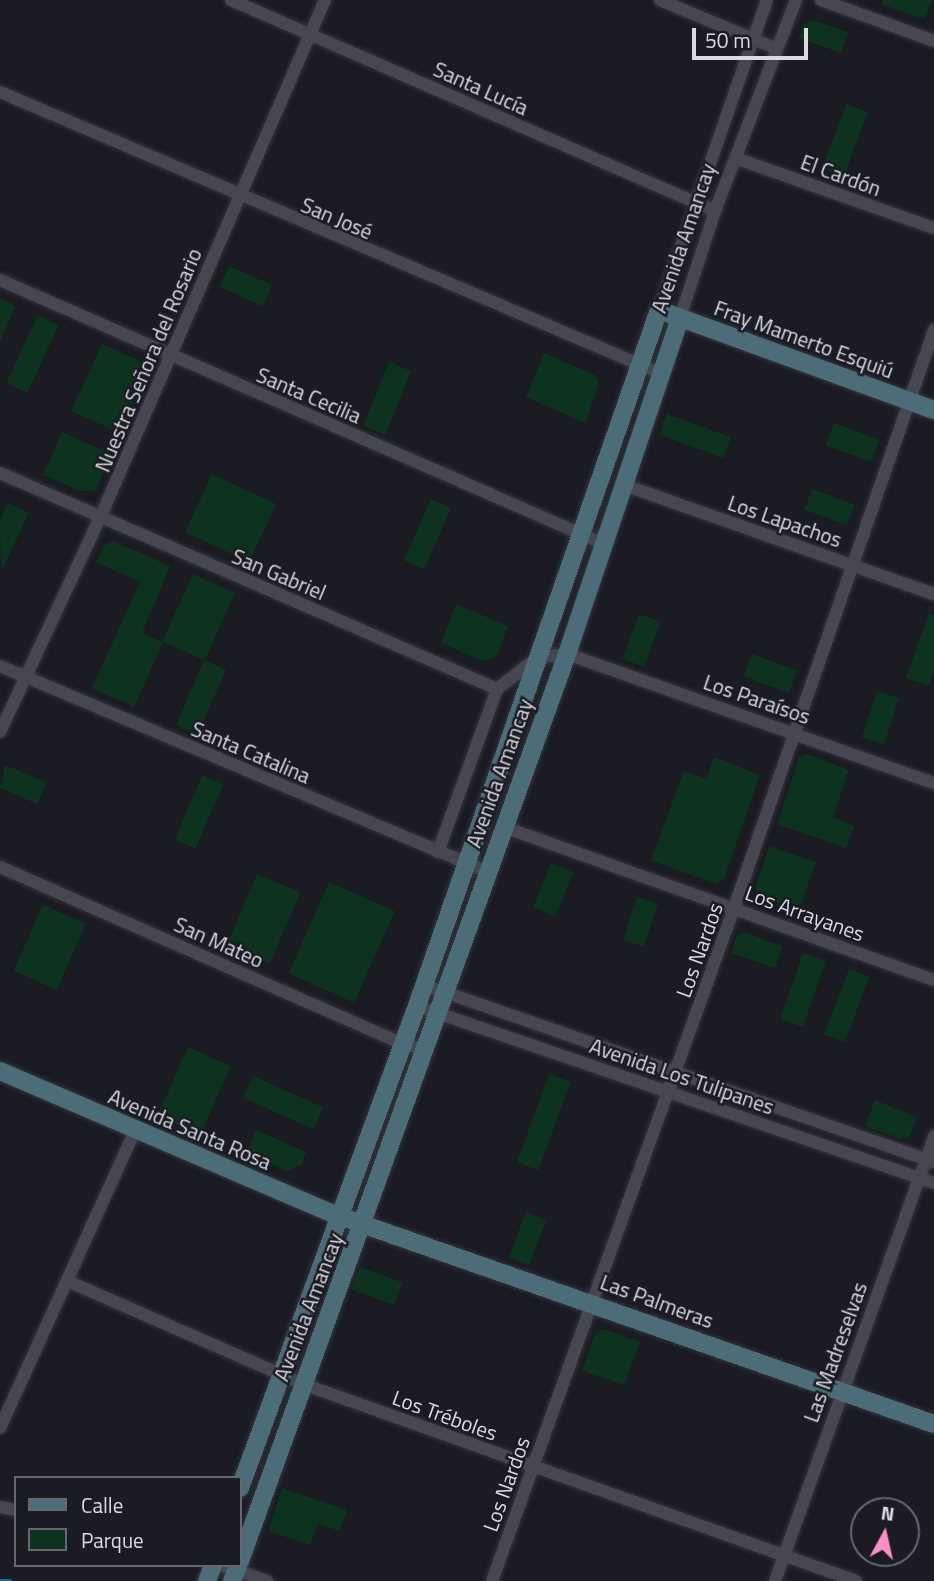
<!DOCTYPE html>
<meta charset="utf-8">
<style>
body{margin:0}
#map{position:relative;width:934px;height:1581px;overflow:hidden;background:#1a1b23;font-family:"Titillium Web",sans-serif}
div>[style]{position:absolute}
.green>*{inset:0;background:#0d331f;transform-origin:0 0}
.stream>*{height:4.5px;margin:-2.25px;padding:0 2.25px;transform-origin:2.25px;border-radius:2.25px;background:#166e8b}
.roads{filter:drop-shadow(0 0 2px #34353b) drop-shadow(0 0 2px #34353b)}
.street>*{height:12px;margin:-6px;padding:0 6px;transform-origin:6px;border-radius:6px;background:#464751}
.secondary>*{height:18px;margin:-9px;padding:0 9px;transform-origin:9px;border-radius:9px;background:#4c6c79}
span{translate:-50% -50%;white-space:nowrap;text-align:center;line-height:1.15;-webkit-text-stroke:5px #1a1b23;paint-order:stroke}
.street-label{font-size:21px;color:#dbdce2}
.legend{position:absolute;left:14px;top:1476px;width:228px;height:91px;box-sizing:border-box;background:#1a1b23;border:2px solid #67686f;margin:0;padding:9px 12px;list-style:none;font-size:21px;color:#dbdce2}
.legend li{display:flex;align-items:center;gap:14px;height:35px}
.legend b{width:35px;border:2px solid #67686f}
.north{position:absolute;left:850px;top:1497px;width:70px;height:70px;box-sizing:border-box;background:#1a1b23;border:2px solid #67686f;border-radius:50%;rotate:8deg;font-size:19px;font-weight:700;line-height:28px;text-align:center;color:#dbdce2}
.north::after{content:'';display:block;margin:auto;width:24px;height:32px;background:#fa8fc7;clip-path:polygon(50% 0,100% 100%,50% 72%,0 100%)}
.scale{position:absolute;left:692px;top:28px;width:116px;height:32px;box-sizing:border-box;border:4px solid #dbdce2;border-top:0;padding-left:9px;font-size:21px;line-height:24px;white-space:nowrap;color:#dbdce2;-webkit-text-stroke:5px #1a1b23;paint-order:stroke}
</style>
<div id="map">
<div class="green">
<div style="clip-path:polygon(883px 0,931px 0,925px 19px,881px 4px)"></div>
<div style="clip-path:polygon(813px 20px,848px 32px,841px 53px,799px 38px,804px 24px)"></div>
<div style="left:846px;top:104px;width:23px;height:69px;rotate:20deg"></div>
<div style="left:229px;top:266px;width:47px;height:23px;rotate:24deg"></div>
<div style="clip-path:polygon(0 298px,16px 306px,0 342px)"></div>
<div style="left:38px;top:315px;width:23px;height:75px;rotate:25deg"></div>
<div style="clip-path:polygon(102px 344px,145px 363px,148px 370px,120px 433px,71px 411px)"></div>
<div style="clip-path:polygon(544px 353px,595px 375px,599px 384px,585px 423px,526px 397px)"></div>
<div style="left:389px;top:362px;width:24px;height:69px;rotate:22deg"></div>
<div style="left:667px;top:414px;width:68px;height:22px;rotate:20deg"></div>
<div style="left:834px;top:423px;width:48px;height:24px;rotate:20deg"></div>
<div style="clip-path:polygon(62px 432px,111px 454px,95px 491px,80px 491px,43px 475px)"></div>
<div style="left:212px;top:474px;width:71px;height:64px;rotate:25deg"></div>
<div style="left:812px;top:489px;width:45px;height:22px;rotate:20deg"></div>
<div style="left:431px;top:499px;width:22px;height:67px;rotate:24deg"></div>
<div style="clip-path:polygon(8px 503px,29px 513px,1px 572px,0 520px)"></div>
<div style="clip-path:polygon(113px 541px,170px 566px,142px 633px,162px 642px,193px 574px,235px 593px,205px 660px,226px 670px,197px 735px,176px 725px,204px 660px,163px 642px,134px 707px,92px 688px,140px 582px,96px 562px,105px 545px)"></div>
<div style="clip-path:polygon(456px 604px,508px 626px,497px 656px,483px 661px,441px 643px)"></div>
<div style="clip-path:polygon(929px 613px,934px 615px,934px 670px,928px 686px,906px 678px)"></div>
<div style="left:639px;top:614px;width:23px;height:48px;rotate:20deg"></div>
<div style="left:752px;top:654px;width:48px;height:24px;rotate:20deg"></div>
<div style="left:877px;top:691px;width:23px;height:49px;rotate:18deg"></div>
<div style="clip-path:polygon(807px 754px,849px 770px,833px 817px,854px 826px,846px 848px,777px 824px,799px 757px)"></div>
<div style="clip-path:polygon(714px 757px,760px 775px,724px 879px,716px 884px,651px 860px,684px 771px,706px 779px)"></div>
<div style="clip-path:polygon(5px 765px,47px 782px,37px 804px,0 788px)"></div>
<div style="left:202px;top:775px;width:23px;height:70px;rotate:23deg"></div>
<div style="clip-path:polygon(769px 846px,816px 862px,799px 910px,759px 896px,755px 887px)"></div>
<div style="left:551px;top:863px;width:24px;height:48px;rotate:22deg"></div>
<div style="left:257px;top:874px;width:47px;height:78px;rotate:23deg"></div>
<div style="left:329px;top:882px;width:72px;height:100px;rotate:24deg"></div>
<div style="left:637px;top:897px;width:22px;height:45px;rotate:18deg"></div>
<div style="left:43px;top:905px;width:47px;height:72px;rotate:24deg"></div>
<div style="clip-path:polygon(744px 932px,782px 946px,775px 968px,731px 953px,737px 936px)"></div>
<div style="left:803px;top:953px;width:24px;height:70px;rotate:19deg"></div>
<div style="left:849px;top:969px;width:22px;height:70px;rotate:21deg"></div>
<div style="left:188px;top:1047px;width:47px;height:75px;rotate:24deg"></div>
<div style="left:549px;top:1074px;width:23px;height:94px;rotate:20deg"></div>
<div style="left:253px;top:1076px;width:77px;height:24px;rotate:24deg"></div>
<div style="clip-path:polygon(875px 1100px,917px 1117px,910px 1136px,900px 1139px,865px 1126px)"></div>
<div style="clip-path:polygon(256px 1130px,306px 1152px,302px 1165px,287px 1171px,246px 1154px)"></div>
<div style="left:526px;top:1212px;width:22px;height:49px;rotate:21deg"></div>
<div style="left:360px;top:1267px;width:45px;height:24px;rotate:20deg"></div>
<div style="clip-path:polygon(604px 1329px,640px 1342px,624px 1385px,582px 1371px,595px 1333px)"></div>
<div style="clip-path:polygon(282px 1488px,347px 1510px,340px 1531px,318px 1524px,310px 1545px,268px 1531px)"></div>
</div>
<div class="stream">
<div style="left:1px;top:1581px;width:9px"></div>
</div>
<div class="roads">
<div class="street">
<div style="left:231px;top:0;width:528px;rotate:23.55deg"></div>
<div style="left:660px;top:0;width:127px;rotate:22.7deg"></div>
<div style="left:821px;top:0;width:120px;rotate:19.9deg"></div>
<div style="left:0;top:92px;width:720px;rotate:23.07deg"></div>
<div style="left:735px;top:158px;width:211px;rotate:19.4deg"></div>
<div style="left:0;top:280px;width:659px;rotate:23.61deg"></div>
<div style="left:659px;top:310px;width:328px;rotate:-70.8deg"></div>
<div style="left:680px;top:318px;width:113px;rotate:-71.9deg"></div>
<div style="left:715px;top:211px;width:226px;rotate:-69deg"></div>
<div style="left:0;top:473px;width:542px;rotate:23.49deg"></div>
<div style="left:497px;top:689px;width:51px;rotate:-37.8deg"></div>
<div style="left:537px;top:658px;width:30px;rotate:-8deg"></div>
<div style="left:567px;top:654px;width:389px;rotate:19.4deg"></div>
<div style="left:624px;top:485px;width:329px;rotate:19.4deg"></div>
<div style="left:0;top:666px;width:530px;rotate:22.89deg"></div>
<div style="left:0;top:732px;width:236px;rotate:-65deg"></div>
<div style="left:100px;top:518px;width:565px;rotate:-66.52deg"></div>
<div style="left:504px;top:827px;width:456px;rotate:19.6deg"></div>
<div style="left:438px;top:852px;width:173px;rotate:-70.1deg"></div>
<div style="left:0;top:867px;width:437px;rotate:23.7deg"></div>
<div style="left:400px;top:1043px;width:25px;rotate:14deg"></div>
<div style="left:424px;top:985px;width:540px;rotate:19.14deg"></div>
<div style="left:417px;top:1006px;width:546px;rotate:18.9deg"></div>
<div style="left:67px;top:1281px;width:257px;rotate:23.6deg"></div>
<div style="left:303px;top:1384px;width:587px;rotate:19.61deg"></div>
<div style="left:0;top:1428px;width:326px;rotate:-65.6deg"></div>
<div style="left:0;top:1507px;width:16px;rotate:11deg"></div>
<div style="left:221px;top:1565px;width:49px;rotate:19.2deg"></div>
<div style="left:492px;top:1581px;width:715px;rotate:-70.22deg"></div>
<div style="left:734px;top:908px;width:612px;rotate:-70.91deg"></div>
<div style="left:775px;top:1581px;width:473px;rotate:-70.3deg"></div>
</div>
<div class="secondary">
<div style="left:0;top:1071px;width:369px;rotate:23.2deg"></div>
<div style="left:339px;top:1216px;width:630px;rotate:19.27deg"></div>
<div style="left:240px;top:1488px;width:513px;rotate:-69.84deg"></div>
<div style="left:417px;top:1006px;width:737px;rotate:-70.83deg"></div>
<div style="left:659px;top:310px;width:293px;rotate:20deg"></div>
<div style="left:240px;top:1561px;width:964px;rotate:-70.17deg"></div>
<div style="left:567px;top:654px;width:354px;rotate:-71.4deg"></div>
<div style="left:207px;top:1581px;width:17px;rotate:-69deg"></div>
<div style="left:232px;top:1581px;width:17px;rotate:-69deg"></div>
</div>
</div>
<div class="street-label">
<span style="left:481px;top:88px;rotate:24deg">Santa Lucía</span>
<span style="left:841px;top:175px;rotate:20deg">El Cardón</span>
<span style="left:337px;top:218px;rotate:23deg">San José</span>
<span style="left:683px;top:238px;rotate:-71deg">Avenida Amancay</span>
<span style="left:804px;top:339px;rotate:20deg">Fray Mamerto Esquiú</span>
<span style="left:148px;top:360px;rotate:-67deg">Nuestra Señora del Rosario</span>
<span style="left:309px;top:395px;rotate:23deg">Santa Cecilia</span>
<span style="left:785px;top:521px;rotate:19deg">Los Lapachos</span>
<span style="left:279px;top:574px;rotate:23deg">San Gabriel</span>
<span style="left:757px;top:699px;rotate:19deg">Los Paraísos</span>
<span style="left:251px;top:752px;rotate:23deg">Santa Catalina</span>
<span style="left:499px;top:773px;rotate:-70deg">Avenida Amancay</span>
<span style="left:805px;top:913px;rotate:20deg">Los Arrayanes</span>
<span style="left:219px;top:942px;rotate:24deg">San Mateo</span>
<span style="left:699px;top:950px;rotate:-70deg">Los Nardos</span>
<span style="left:682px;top:1076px;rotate:19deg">Avenida Los Tulipanes</span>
<span style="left:190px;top:1129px;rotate:23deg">Avenida Santa Rosa</span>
<span style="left:657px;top:1301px;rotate:20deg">Las Palmeras</span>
<span style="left:308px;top:1307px;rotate:-69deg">Avenida Amancay</span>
<span style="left:835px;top:1352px;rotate:-70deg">Las Madreselvas</span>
<span style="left:445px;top:1415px;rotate:20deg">Los Tréboles</span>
<span style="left:506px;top:1484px;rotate:-70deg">Los Nardos</span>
</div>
<ul class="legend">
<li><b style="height:9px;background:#4c6c79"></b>Calle</li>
<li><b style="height:19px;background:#0d331f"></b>Parque</li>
</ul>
<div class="north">N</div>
<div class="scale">50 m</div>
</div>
